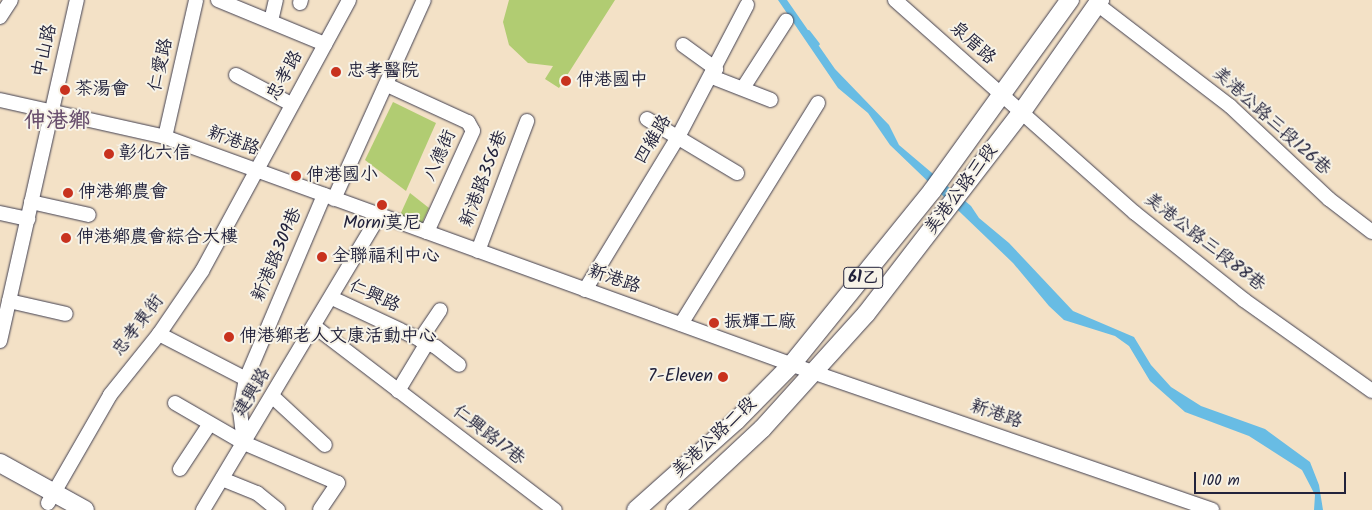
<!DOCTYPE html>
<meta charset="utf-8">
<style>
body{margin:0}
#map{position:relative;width:1372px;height:510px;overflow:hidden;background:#f3e1c6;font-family:Kalam,"LXGW WenKai TC",sans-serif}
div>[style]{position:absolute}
.green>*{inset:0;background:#b1cc72}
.water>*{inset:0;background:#68bce4}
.stream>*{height:3px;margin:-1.5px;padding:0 1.5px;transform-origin:1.5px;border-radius:1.5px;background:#68bce4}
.roads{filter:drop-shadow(0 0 1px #413f50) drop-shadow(0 0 1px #413f50)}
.minor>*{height:14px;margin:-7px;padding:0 7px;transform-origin:7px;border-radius:7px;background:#fff}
.major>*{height:18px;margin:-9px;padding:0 9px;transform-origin:9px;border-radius:9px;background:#fff}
.dots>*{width:14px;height:14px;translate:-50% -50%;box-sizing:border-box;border:2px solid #f7f3e8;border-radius:50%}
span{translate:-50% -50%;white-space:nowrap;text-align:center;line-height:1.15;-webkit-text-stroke:4px #f7f3e8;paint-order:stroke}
.shield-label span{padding:1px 4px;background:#f7f3e8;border:1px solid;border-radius:4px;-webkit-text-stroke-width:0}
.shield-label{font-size:16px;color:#22223b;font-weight:700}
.street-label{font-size:18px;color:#22223b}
.poi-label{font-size:18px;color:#22223b}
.left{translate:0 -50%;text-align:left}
.right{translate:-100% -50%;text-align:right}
.district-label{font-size:22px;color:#684e6d;font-weight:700}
.scale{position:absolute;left:1194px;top:472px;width:152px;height:22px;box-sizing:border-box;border:2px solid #22223b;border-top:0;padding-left:6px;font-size:15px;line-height:18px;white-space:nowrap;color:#22223b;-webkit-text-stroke:4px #f7f3e8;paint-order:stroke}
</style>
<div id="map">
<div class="green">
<div style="clip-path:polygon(509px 0,615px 0,559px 88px,545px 79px,553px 66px,528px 63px,509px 45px,503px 22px)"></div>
<div style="clip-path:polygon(393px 102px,436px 123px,406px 191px,365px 160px)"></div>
<div style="clip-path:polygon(410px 193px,429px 208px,421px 225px,400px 215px)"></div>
</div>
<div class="water">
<div style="clip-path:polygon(778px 0,787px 0,835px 69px,889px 125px,899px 145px,971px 206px,979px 218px,1009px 243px,1073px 311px,1134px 337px,1151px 365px,1171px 387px,1201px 406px,1265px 429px,1310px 462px,1319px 485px,1323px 510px,1314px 510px,1315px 495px,1302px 470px,1249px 436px,1185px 412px,1150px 381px,1129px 346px,1115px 336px,1064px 320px,1049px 306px,1013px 263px,890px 145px,868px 113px,838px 88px)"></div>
</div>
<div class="stream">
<div style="left:808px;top:31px;width:16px;rotate:52deg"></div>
</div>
<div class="roads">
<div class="minor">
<div style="left:218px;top:0;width:116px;rotate:22.4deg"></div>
<div style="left:895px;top:0;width:321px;rotate:41.6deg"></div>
<div style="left:1135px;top:213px;width:139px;rotate:38.6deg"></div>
<div style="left:1244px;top:300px;width:157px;rotate:35.4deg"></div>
<div style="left:300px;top:3px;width:3px;rotate:-72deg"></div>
<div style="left:1097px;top:4px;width:168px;rotate:37.5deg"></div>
<div style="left:1230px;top:106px;width:136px;rotate:43.2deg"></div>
<div style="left:1329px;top:199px;width:54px;rotate:37.5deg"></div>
<div style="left:0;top:17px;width:20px;rotate:-57deg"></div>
<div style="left:271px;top:21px;width:22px;rotate:-77deg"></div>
<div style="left:683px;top:45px;width:41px;rotate:36deg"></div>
<div style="left:236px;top:75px;width:62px;rotate:27.8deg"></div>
<div style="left:712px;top:77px;width:63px;rotate:21.3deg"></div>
<div style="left:387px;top:85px;width:89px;rotate:24.6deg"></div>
<div style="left:468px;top:122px;width:10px;rotate:61deg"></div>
<div style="left:473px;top:131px;width:111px;rotate:114.5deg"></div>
<div style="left:743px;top:88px;width:80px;rotate:-57.3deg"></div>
<div style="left:0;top:100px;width:169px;rotate:12.6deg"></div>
<div style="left:165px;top:137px;width:692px;rotate:19.95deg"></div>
<div style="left:815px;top:373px;width:420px;rotate:19deg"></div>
<div style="left:647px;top:119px;width:105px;rotate:31deg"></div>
<div style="left:165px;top:137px;width:140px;rotate:-77.2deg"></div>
<div style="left:334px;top:199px;width:218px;rotate:-65.7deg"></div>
<div style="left:31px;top:202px;width:59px;rotate:12.6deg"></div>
<div style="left:0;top:213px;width:29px;rotate:12deg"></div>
<div style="left:478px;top:251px;width:139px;rotate:-69.3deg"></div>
<div style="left:585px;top:290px;width:179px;rotate:-58.7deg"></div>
<div style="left:678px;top:137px;width:149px;rotate:-62.4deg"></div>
<div style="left:332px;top:298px;width:115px;rotate:25.2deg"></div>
<div style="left:436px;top:347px;width:29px;rotate:38deg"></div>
<div style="left:9px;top:301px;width:58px;rotate:12.8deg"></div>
<div style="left:681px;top:324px;width:260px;rotate:-58.2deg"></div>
<div style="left:314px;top:326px;width:303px;rotate:37.4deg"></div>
<div style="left:159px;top:334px;width:98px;rotate:27.3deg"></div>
<div style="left:420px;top:340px;width:36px;rotate:-56deg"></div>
<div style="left:0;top:341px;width:350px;rotate:-77.3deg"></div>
<div style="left:398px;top:391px;width:56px;rotate:-58.9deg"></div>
<div style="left:272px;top:396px;width:72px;rotate:42.8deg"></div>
<div style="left:175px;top:403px;width:80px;rotate:30.1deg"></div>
<div style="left:244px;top:443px;width:102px;rotate:23.1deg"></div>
<div style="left:338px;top:483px;width:32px;rotate:124deg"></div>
<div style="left:244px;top:443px;width:31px;rotate:-97deg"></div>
<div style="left:240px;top:412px;width:34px;rotate:-80deg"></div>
<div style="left:246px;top:379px;width:200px;rotate:-67deg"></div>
<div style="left:180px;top:469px;width:53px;rotate:-56.6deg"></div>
<div style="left:222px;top:479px;width:38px;rotate:22deg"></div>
<div style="left:257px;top:493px;width:27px;rotate:39deg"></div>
<div style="left:48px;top:503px;width:125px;rotate:-60.1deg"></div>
<div style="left:110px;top:395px;width:78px;rotate:-51.2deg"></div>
<div style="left:159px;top:334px;width:76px;rotate:-55.7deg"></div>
<div style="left:202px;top:271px;width:308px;rotate:-61.5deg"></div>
<div style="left:203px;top:510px;width:343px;rotate:-59.1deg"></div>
</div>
<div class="major">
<div style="left:0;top:463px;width:97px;rotate:28.9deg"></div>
<div style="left:636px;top:510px;width:134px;rotate:-41.7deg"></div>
<div style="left:736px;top:421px;width:80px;rotate:-45.5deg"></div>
<div style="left:792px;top:364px;width:223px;rotate:-51deg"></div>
<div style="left:932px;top:191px;width:236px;rotate:-54.2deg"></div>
<div style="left:675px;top:510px;width:119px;rotate:-43deg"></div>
<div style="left:762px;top:429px;width:155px;rotate:-47.9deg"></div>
<div style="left:866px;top:314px;width:254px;rotate:-52.4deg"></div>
<div style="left:1021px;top:113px;width:138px;rotate:-55deg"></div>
</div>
</div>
<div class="dots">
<div style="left:336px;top:72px;background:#c8321e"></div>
<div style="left:566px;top:81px;background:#c8321e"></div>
<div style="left:65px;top:90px;background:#c8321e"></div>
<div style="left:109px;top:154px;background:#c8321e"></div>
<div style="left:296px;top:176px;background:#c8321e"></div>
<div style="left:68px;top:193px;background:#c8321e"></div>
<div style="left:382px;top:205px;background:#c8321e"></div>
<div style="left:66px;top:238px;background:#c8321e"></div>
<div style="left:322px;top:257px;background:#c8321e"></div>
<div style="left:714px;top:323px;background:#c8321e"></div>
<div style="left:229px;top:337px;background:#c8321e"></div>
<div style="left:723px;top:377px;background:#c8321e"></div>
</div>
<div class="shield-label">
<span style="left:863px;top:278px">61乙</span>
</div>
<div class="street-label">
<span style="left:972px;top:44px;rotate:42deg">泉厝路</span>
<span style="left:46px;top:51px;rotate:-77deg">中山路</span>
<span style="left:162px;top:65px;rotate:-77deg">仁愛路</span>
<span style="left:286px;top:76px;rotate:-61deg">忠孝路</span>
<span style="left:1271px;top:122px;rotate:42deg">美港公路三段126巷</span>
<span style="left:654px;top:140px;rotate:-59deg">四維路</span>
<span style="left:233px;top:142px;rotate:20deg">新港路</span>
<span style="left:441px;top:156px;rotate:-66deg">八德街</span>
<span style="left:485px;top:179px;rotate:-69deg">新港路356巷</span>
<span style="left:962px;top:190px;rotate:-53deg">美港公路三段</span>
<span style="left:1204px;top:243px;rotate:38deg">美港公路三段88巷</span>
<span style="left:278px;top:255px;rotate:-67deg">新港路309巷</span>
<span style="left:614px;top:280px;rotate:19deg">新港路</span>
<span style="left:374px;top:297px;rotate:25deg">仁興路</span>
<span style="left:139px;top:326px;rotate:-53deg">忠孝東街</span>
<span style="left:253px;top:393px;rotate:-59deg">建興路</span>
<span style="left:996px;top:415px;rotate:19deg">新港路</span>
<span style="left:488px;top:436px;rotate:38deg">仁興路17巷</span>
<span style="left:715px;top:438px;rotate:-43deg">美港公路二段</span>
</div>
<div class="poi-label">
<span class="left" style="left:347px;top:72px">忠孝醫院</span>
<span class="left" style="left:576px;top:81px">伸港國中</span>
<span class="left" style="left:75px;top:90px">茶湯會</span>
<span class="left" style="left:119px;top:154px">彰化六信</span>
<span class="left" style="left:306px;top:176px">伸港國小</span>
<span class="left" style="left:78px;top:193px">伸港鄉農會</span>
<span style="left:382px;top:224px">Morni莫尼</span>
<span class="left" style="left:76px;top:238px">伸港鄉農會綜合大樓</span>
<span class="left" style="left:332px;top:257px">全聯福利中心</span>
<span class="left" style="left:724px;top:323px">振輝工廠</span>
<span class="left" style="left:239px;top:337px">伸港鄉老人文康活動中心</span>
<span class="right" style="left:713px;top:377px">7-Eleven</span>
</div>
<div class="district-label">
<span style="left:57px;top:122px">伸港鄉</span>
</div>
<div class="scale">100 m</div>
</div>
